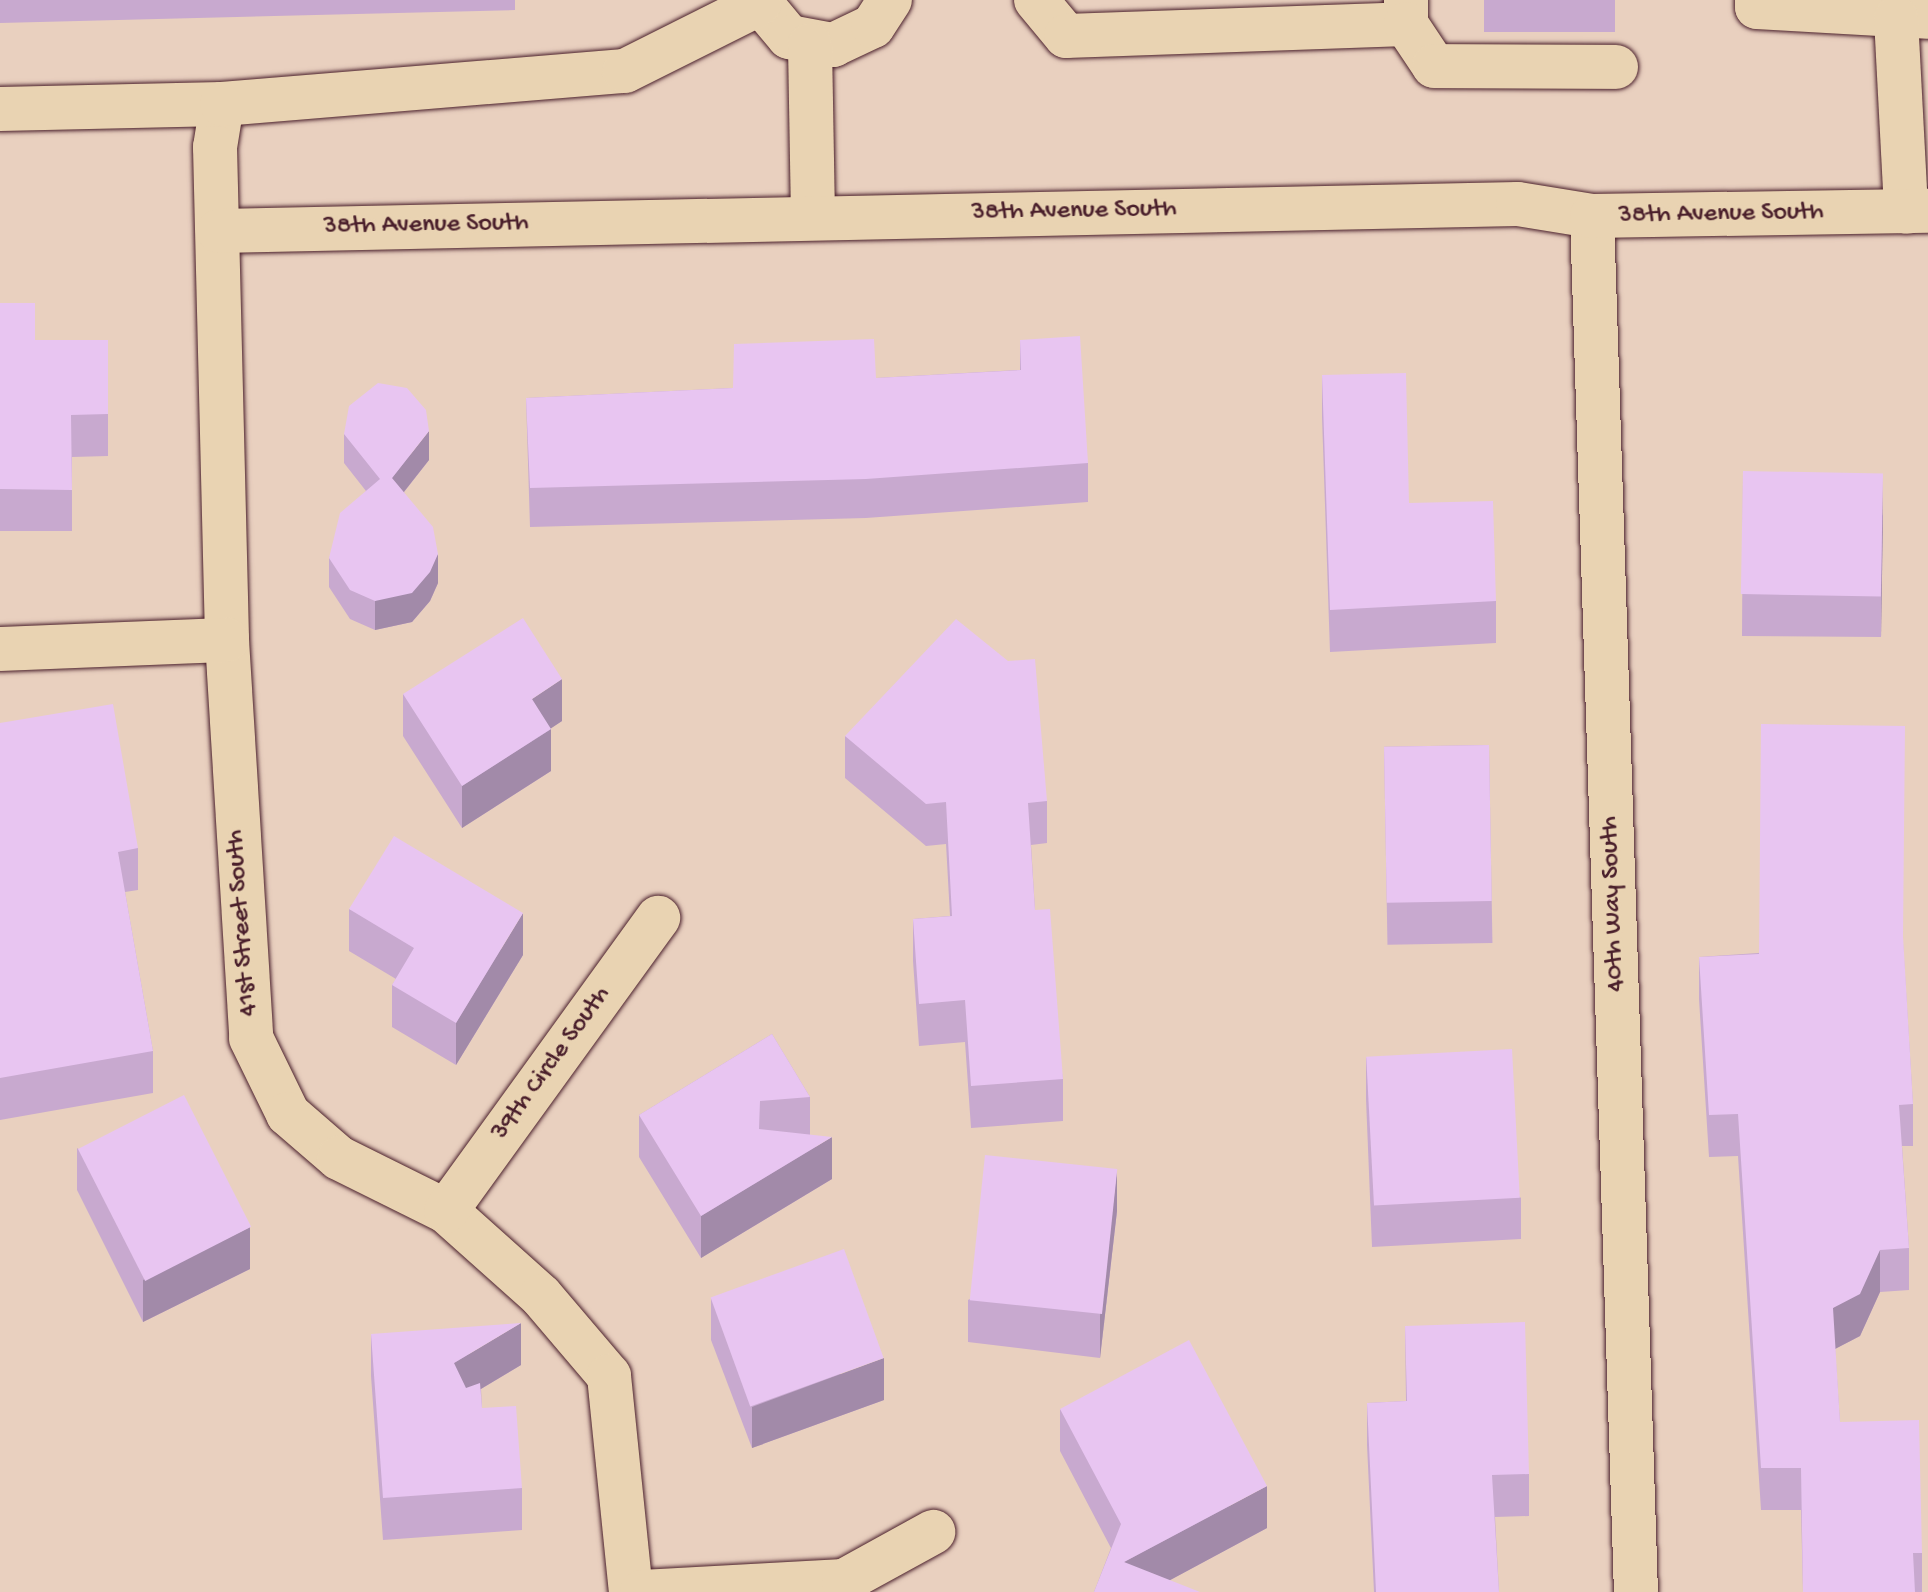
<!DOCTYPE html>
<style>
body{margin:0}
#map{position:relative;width:1928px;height:1592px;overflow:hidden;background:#e9d0bf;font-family:"Gochi Hand",sans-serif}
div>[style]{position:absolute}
.roads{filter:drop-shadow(0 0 2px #4a1f2b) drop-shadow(0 0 2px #4a1f2b)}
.minor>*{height:44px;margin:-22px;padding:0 22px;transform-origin:22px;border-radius:22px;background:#e9d3b2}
.wall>*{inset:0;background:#c8a9cf;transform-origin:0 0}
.shaded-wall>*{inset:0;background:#a28aa9}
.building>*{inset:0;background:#e8c5f1;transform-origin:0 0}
span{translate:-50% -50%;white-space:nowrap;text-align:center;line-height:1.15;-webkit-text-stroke:6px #e9d3b2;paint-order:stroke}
.street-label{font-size:26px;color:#4a1f2b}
</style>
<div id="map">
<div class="roads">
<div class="minor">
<div style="left:758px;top:0;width:48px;rotate:50deg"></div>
<div style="left:789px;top:37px;width:45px;rotate:10.3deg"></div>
<div style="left:833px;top:45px;width:44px;rotate:-25.4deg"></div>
<div style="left:873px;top:26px;width:31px;rotate:-57deg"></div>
<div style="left:1036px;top:0;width:47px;rotate:50.2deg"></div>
<div style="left:1066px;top:36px;width:340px;rotate:-2deg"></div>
<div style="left:1406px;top:0;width:24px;rotate:90deg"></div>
<div style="left:1406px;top:24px;width:50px;rotate:56.3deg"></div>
<div style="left:1434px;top:66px;width:182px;rotate:0.3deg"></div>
<div style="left:1757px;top:0;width:7px;rotate:90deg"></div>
<div style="left:1757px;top:7px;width:171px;rotate:3.3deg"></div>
<div style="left:1896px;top:18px;width:194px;rotate:87deg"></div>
<div style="left:810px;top:45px;width:172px;rotate:89deg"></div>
<div style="left:222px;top:104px;width:44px;rotate:99.2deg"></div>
<div style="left:215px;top:147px;width:493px;rotate:88.6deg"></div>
<div style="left:227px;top:640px;width:399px;rotate:86.5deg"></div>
<div style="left:251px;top:1038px;width:85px;rotate:64deg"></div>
<div style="left:288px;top:1114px;width:67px;rotate:40.8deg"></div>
<div style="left:339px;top:1158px;width:119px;rotate:26.4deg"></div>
<div style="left:446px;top:1211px;width:127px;rotate:41.8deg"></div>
<div style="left:541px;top:1296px;width:105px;rotate:49.6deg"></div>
<div style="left:609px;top:1376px;width:217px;rotate:84.2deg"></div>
<div style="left:0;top:109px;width:222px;rotate:-1.3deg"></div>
<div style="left:222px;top:104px;width:404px;rotate:-4.7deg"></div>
<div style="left:625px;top:71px;width:150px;rotate:-26.6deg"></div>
<div style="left:1592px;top:216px;width:1377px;rotate:88.17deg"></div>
<div style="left:219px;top:231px;width:1299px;rotate:-1.19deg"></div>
<div style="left:1518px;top:204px;width:75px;rotate:9.2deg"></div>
<div style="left:1592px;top:216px;width:336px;rotate:-0.9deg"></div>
<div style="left:0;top:649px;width:227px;rotate:-2.3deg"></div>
<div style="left:446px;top:1211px;width:362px;rotate:-54.1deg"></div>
<div style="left:642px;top:1592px;width:202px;rotate:-3.1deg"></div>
<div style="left:844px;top:1581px;width:102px;rotate:-28.8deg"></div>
</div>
</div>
<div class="wall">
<div style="clip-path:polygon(0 0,515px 0,515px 10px,0 23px)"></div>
<div style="left:1484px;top:0;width:131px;height:32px"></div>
<div style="clip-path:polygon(0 303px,35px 340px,108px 340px,108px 456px,72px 457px,72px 531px,0 531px)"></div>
<div style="clip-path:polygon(1020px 340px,1088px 463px,1088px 502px,866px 518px,530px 527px,526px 398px,733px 388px,876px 378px,1020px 370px)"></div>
<div style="clip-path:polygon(1322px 375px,1409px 503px,1496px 601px,1496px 643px,1330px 652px,1322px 417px)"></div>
<div style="clip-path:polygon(344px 434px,429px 460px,404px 492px,438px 583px,430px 601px,412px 622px,375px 630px,350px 619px,329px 587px,329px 558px,366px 491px,344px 463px)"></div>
<div style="clip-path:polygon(1743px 471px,1883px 515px,1881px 637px,1742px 636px)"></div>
<div style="clip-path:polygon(403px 694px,562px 721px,551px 728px,551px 771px,462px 828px,403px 736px)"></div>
<div style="clip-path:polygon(0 723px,138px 848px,138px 890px,125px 892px,153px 1051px,153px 1093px,0 1120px)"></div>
<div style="clip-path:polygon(845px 736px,1047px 801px,1047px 843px,1031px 845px,1035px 910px,1063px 1079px,1063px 1121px,971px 1128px,965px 1042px,919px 1046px,913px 961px,913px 919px,950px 916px,946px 844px,926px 846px,845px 778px)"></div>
<div style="left:1489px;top:745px;width:198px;height:105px;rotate:89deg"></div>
<div style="clip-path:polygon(349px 909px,523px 955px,456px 1065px,392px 1027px,392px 985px,396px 979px,349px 951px)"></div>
<div style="clip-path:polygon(1903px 943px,1913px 1104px,1913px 1146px,1902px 1146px,1909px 1248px,1909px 1290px,1880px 1292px,1860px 1336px,1835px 1349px,1840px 1422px,1922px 1553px,1922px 1592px,1803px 1592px,1801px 1510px,1761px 1510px,1738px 1156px,1709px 1157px,1699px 999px,1699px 957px)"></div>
<div style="clip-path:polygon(772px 1034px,810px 1097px,810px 1135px,832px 1179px,701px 1258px,639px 1157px,639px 1115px)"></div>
<div style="clip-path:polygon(1366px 1057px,1521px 1198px,1521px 1239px,1372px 1247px,1366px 1099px)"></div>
<div style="clip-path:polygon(77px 1148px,250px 1269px,143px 1322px,77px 1190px)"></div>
<div style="clip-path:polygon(1117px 1211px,1100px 1358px,968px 1342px,968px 1300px)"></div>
<div style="clip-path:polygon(711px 1298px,884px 1400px,752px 1448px,711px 1340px)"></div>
<div style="clip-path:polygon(1405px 1326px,1529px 1474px,1529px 1516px,1495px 1517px,1499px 1592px,1374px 1592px,1367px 1445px,1367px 1403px,1406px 1401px)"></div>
<div style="clip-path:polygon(371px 1334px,521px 1365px,481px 1389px,482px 1408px,522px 1488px,522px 1530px,383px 1540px,371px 1376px)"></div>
<div style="clip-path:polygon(1060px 1409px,1267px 1528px,1170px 1580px,1094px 1592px,1111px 1548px,1060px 1451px)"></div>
</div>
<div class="shaded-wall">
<div style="clip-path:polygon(429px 431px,429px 460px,392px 507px,392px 478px)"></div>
<div style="clip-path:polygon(1883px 473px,1883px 515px,1881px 637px,1881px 595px)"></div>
<div style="clip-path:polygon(438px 554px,438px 583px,430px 601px,412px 622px,375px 630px,375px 601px)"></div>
<div style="clip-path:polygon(562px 679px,562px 721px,532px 741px,532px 699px)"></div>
<div style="clip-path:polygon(551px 729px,551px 771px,462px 828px,462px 786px)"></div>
<div style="clip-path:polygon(523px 913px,523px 955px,456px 1065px,456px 1023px)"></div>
<div style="clip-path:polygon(832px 1137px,832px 1179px,701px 1258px,701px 1216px)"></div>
<div style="clip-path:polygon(1117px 1169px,1117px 1211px,1100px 1358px,1100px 1316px)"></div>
<div style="clip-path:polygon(250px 1227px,250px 1269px,143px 1322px,143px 1280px)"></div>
<div style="clip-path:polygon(1880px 1250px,1880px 1292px,1860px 1336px,1833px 1350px,1833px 1308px)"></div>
<div style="clip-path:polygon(521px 1323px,521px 1365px,454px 1405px,454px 1363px)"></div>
<div style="clip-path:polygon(884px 1358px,884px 1400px,752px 1448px,752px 1407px)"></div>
<div style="clip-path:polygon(1267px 1486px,1267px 1528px,1148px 1592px,1124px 1562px)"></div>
</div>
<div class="building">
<div style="clip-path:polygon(0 303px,35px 303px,35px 340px,108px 340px,108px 414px,71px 415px,72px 490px,0 489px)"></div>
<div style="clip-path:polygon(1080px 336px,1088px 463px,866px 479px,530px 488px,526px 398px,733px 388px,734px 344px,874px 339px,876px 378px,1021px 370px,1020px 340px)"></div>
<div style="clip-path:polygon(1406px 373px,1409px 503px,1493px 501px,1496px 601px,1330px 610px,1322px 375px)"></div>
<div style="clip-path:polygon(378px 383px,407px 388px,426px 410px,429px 431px,392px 478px,433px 527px,438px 554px,430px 572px,412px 593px,375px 601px,350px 590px,329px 558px,340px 513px,380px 479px,344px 434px,349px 406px)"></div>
<div style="left:1743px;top:471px;width:140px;height:123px;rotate:1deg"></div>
<div style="clip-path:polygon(523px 618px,562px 679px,532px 699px,551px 729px,462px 786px,403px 694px)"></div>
<div style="clip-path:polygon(956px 619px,1008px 661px,1035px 659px,1047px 801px,1028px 803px,1035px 910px,1050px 909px,1063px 1079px,971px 1086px,965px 1000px,919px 1004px,913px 919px,952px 916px,946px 802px,926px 804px,845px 736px)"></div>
<div style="clip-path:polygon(113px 704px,138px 848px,118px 852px,153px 1051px,0 1078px,0 723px)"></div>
<div style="clip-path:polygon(1761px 724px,1905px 726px,1903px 936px,1913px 1104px,1899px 1105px,1909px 1248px,1880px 1250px,1860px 1294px,1833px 1308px,1840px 1422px,1919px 1420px,1922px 1553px,1913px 1553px,1915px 1592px,1803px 1592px,1801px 1468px,1761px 1468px,1738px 1114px,1709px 1115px,1699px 957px,1759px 954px)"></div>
<div style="left:1489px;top:745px;width:156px;height:105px;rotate:89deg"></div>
<div style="clip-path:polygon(394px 836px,523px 913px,456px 1023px,392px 985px,414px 948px,349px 909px)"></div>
<div style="clip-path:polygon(772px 1034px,810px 1097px,760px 1101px,759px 1129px,832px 1137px,701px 1216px,639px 1115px)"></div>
<div style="left:1512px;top:1049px;width:149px;height:146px;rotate:87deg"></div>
<div style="left:184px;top:1095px;width:148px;height:119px;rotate:63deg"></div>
<div style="left:985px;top:1155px;width:133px;height:146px;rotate:6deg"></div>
<div style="left:844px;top:1249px;width:116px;height:142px;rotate:70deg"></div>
<div style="clip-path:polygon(1525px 1322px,1529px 1474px,1492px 1475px,1499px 1592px,1376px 1592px,1367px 1403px,1407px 1401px,1405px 1326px)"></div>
<div style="clip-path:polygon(521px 1323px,454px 1363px,466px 1388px,480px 1383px,482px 1408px,516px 1406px,522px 1488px,383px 1498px,371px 1334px)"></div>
<div style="clip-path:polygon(1189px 1340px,1267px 1486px,1124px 1562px,1200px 1592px,1094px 1592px,1121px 1524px,1060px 1409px)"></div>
</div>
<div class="street-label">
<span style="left:1074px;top:212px;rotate:-1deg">38th Avenue South</span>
<span style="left:1721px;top:215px;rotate:-1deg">38th Avenue South</span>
<span style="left:426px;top:226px;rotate:-1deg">38th Avenue South</span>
<span style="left:1614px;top:904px;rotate:-92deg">40th Way South</span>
<span style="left:243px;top:923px;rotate:-94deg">41st Street South</span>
<span style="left:552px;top:1064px;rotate:-54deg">39th Circle South</span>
</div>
</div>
